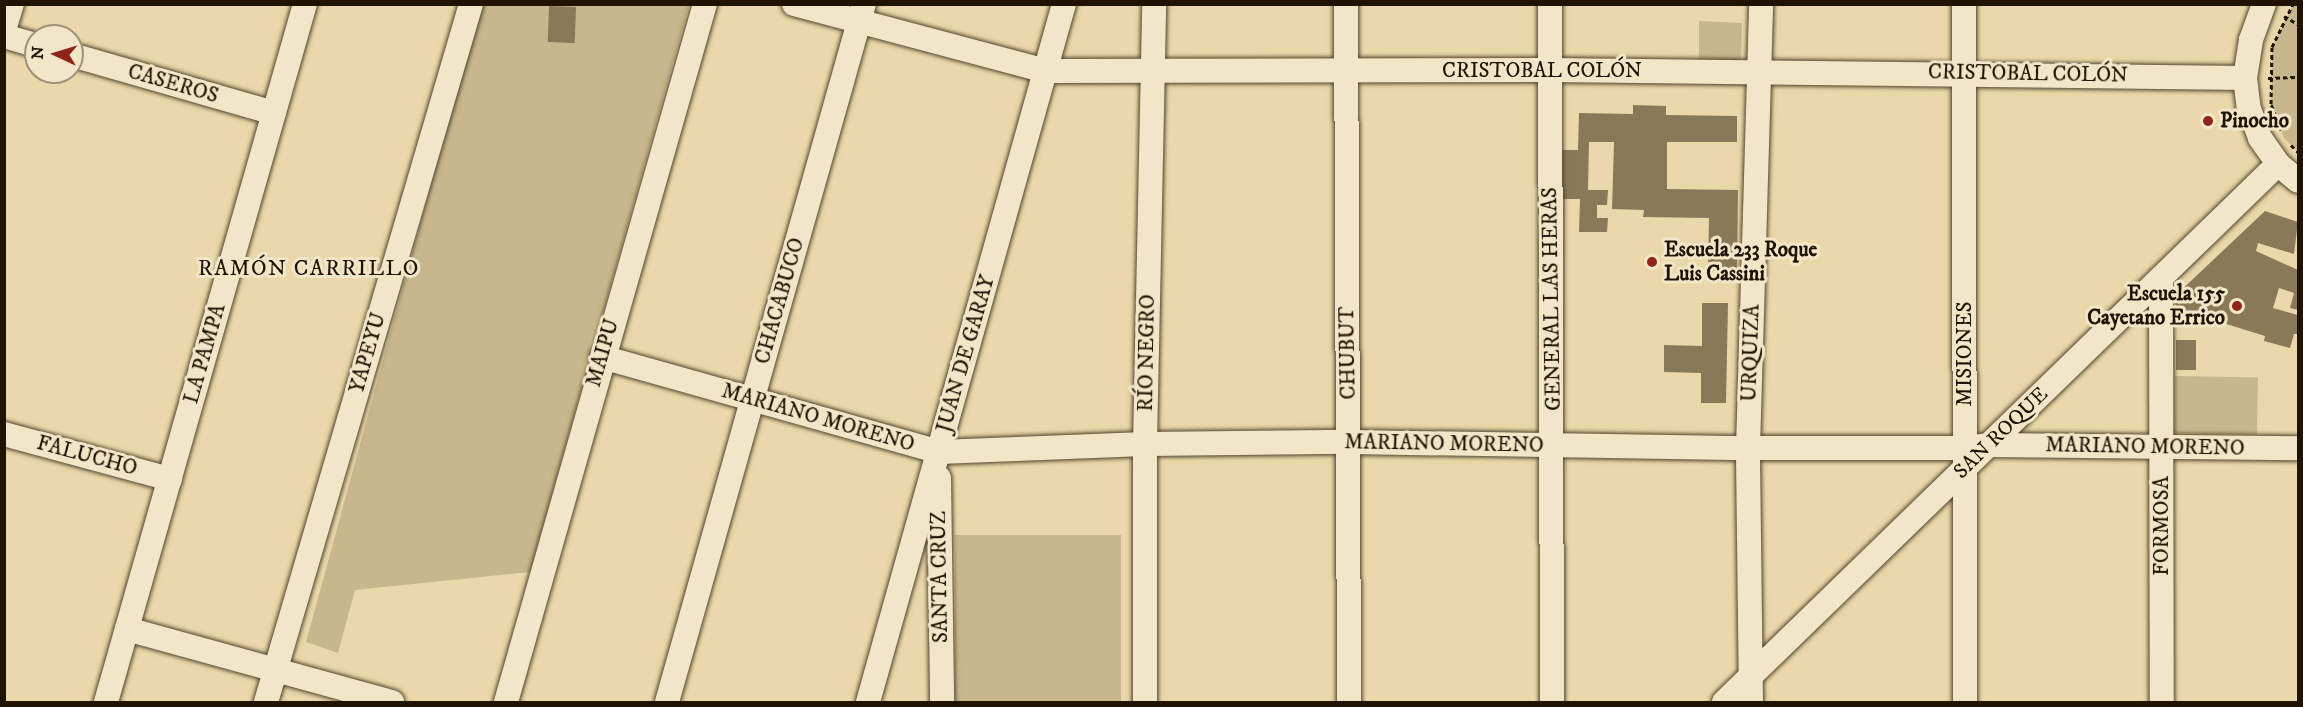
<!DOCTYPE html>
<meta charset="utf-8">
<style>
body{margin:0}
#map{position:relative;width:2303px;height:707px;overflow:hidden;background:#ead8aa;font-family:"IM FELL DW Pica",serif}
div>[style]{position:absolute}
.green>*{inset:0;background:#c8b78d;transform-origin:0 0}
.building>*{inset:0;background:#8a7959;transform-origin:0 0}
.path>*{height:3px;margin-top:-1.5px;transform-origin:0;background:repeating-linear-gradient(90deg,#211302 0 4.5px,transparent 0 7.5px)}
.roads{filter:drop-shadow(0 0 2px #53442c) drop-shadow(0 0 2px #53442c)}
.minor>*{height:24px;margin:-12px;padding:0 12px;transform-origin:12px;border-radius:12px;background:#f1e6c8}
.dots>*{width:16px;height:16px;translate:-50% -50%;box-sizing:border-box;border:3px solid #f1e6c8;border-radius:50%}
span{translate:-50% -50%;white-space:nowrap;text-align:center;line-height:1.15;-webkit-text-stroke:6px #f1e6c8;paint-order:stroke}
.street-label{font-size:21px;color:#211302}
.poi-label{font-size:21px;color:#211302;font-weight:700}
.left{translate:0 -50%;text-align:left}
.right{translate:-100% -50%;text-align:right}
.neighbourhood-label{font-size:22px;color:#211302;letter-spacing:1.5px}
.frame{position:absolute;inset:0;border:6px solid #211302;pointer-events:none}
.north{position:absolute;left:24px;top:24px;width:60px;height:60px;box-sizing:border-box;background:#f1e6c8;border:2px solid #9e9279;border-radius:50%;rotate:274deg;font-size:16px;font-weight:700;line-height:24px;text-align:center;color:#211302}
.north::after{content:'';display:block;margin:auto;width:21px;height:27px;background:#8f2418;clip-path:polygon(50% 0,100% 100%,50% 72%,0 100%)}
</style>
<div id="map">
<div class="green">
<div style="clip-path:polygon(480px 5px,689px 5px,530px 572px,355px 590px,338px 653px,306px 642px)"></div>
<div style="clip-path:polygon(2293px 5px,2298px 5px,2298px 152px,2284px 138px,2271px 104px,2272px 47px)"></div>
<div style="clip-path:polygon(1699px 21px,1742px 23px,1741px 58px,1735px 62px,1699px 62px)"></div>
<div style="left:2175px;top:376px;width:83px;height:57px;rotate:1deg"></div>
<div style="left:955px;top:535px;width:166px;height:167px"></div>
</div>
<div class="building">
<div style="left:549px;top:6px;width:27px;height:36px;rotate:2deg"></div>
<div style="clip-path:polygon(1633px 105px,1666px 106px,1666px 115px,1737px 116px,1737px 142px,1667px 142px,1667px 189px,1738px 190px,1737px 271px,1708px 271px,1709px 218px,1643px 217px,1644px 210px,1612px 209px,1614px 142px,1589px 142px,1588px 190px,1608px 190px,1607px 205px,1597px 205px,1597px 218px,1608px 218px,1607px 232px,1579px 232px,1580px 199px,1560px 199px,1561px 150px,1578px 150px,1579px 113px,1633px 114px)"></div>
<div style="clip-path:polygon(2265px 211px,2298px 222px,2294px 254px,2258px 243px,2256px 251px,2298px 270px,2298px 310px,2290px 308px,2294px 293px,2279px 288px,2273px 308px,2298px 315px,2298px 334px,2294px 334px,2290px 348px,2264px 341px,2265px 336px,2207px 318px,2176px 318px,2176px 295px)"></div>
<div style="clip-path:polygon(1702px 303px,1728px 303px,1726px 403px,1701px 403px,1701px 373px,1664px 372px,1664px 345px,1702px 346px)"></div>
<div style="left:2176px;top:340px;width:20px;height:30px"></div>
</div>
<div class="path">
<div style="left:2284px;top:16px;width:16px;rotate:30deg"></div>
<div style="left:2268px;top:78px;width:30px;rotate:-2deg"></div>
<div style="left:2281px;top:130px;width:28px;rotate:-111deg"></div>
<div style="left:2271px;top:104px;width:57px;rotate:-89deg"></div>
<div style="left:2272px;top:47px;width:48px;rotate:-64deg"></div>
<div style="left:2291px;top:145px;width:10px;rotate:45deg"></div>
</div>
<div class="roads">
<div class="minor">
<div style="left:794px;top:4px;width:261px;rotate:14.9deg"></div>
<div style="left:1046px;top:71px;width:504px;rotate:-0.11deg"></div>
<div style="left:1550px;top:70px;width:695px;rotate:0.66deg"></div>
<div style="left:1346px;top:4px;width:698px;rotate:89.75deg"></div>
<div style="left:1550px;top:4px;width:698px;rotate:89.84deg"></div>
<div style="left:1964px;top:4px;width:698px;rotate:89.92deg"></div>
<div style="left:2264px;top:4px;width:38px;rotate:110deg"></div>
<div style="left:2251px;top:40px;width:38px;rotate:99deg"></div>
<div style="left:2245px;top:78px;width:31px;rotate:83deg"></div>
<div style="left:2249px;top:109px;width:31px;rotate:69deg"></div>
<div style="left:2260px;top:138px;width:32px;rotate:55deg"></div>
<div style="left:2278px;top:164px;width:26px;rotate:40deg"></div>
<div style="left:4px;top:30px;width:27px;rotate:-73deg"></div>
<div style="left:4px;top:36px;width:33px;rotate:16deg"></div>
<div style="left:72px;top:55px;width:210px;rotate:16deg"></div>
<div style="left:2161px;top:278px;width:424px;rotate:89.9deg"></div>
<div style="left:602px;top:357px;width:350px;rotate:15.7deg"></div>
<div style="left:939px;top:452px;width:206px;rotate:-2.2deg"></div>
<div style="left:1145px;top:444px;width:204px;rotate:-0.6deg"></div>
<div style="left:1349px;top:442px;width:399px;rotate:0.9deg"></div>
<div style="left:1748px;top:448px;width:217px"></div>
<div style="left:1965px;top:448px;width:24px;rotate:-7deg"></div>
<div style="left:1989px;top:445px;width:309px;rotate:0.6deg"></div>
<div style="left:4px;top:434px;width:172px;rotate:15.2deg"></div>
<div style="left:939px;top:478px;width:224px;rotate:89.2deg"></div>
<div style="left:127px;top:629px;width:275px;rotate:15.4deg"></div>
<div style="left:106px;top:702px;width:726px;rotate:-74.09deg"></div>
<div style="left:266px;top:702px;width:727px;rotate:-73.63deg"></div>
<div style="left:506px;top:702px;width:726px;rotate:-74.09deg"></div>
<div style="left:667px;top:702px;width:725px;rotate:-74.24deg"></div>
<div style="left:868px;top:702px;width:725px;rotate:-74.32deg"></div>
<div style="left:1145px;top:702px;width:258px;rotate:-90deg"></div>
<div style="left:1145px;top:444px;width:440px;rotate:-88.8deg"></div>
<div style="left:1724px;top:702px;width:772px;rotate:-44.16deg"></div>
<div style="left:1751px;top:702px;width:254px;rotate:-90.7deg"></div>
<div style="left:1748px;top:448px;width:444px;rotate:-88.3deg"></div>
</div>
</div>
<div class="dots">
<div style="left:2208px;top:121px;background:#8f2418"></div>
<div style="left:1652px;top:262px;background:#8f2418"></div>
<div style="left:2237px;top:306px;background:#8f2418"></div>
</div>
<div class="street-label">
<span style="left:1542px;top:71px">CRISTOBAL COLÓN</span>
<span style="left:2028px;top:74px;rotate:1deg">CRISTOBAL COLÓN</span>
<span style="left:173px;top:84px;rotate:16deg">CASEROS</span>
<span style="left:1552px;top:299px;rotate:-91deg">GENERAL LAS HERAS</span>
<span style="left:780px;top:301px;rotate:-74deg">CHACABUCO</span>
<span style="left:368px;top:353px;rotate:-74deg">YAPEYU</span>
<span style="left:603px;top:353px;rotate:-74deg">MAIPU</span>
<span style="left:1147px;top:353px;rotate:-89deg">RÍO NEGRO</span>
<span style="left:1348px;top:353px;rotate:-91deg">CHUBUT</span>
<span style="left:1751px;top:353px;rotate:-88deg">URQUIZA</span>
<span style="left:205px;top:354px;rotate:-74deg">LA PAMPA</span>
<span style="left:966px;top:354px;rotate:-74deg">JUAN DE GARAY</span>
<span style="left:1965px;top:354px;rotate:-90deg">MISIONES</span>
<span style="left:818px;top:418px;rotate:16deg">MARIANO MORENO</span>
<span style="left:2001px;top:433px;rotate:-44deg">SAN ROQUE</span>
<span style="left:1444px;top:444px;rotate:1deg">MARIANO MORENO</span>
<span style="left:2145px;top:447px;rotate:1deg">MARIANO MORENO</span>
<span style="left:87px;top:456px;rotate:15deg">FALUCHO</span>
<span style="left:2162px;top:526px;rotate:-90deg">FORMOSA</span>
<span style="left:940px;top:577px;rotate:-91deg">SANTA CRUZ</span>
</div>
<div class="poi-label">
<span class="left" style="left:2220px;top:121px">Pinocho</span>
<span class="left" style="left:1664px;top:262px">Escuela 233 Roque<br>Luis Cassini</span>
<span class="right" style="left:2225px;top:306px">Escuela 155<br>Cayetano Errico</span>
</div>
<div class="neighbourhood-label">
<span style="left:309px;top:269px">RAMÓN CARRILLO</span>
</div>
<div class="frame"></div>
<div class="north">N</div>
</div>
